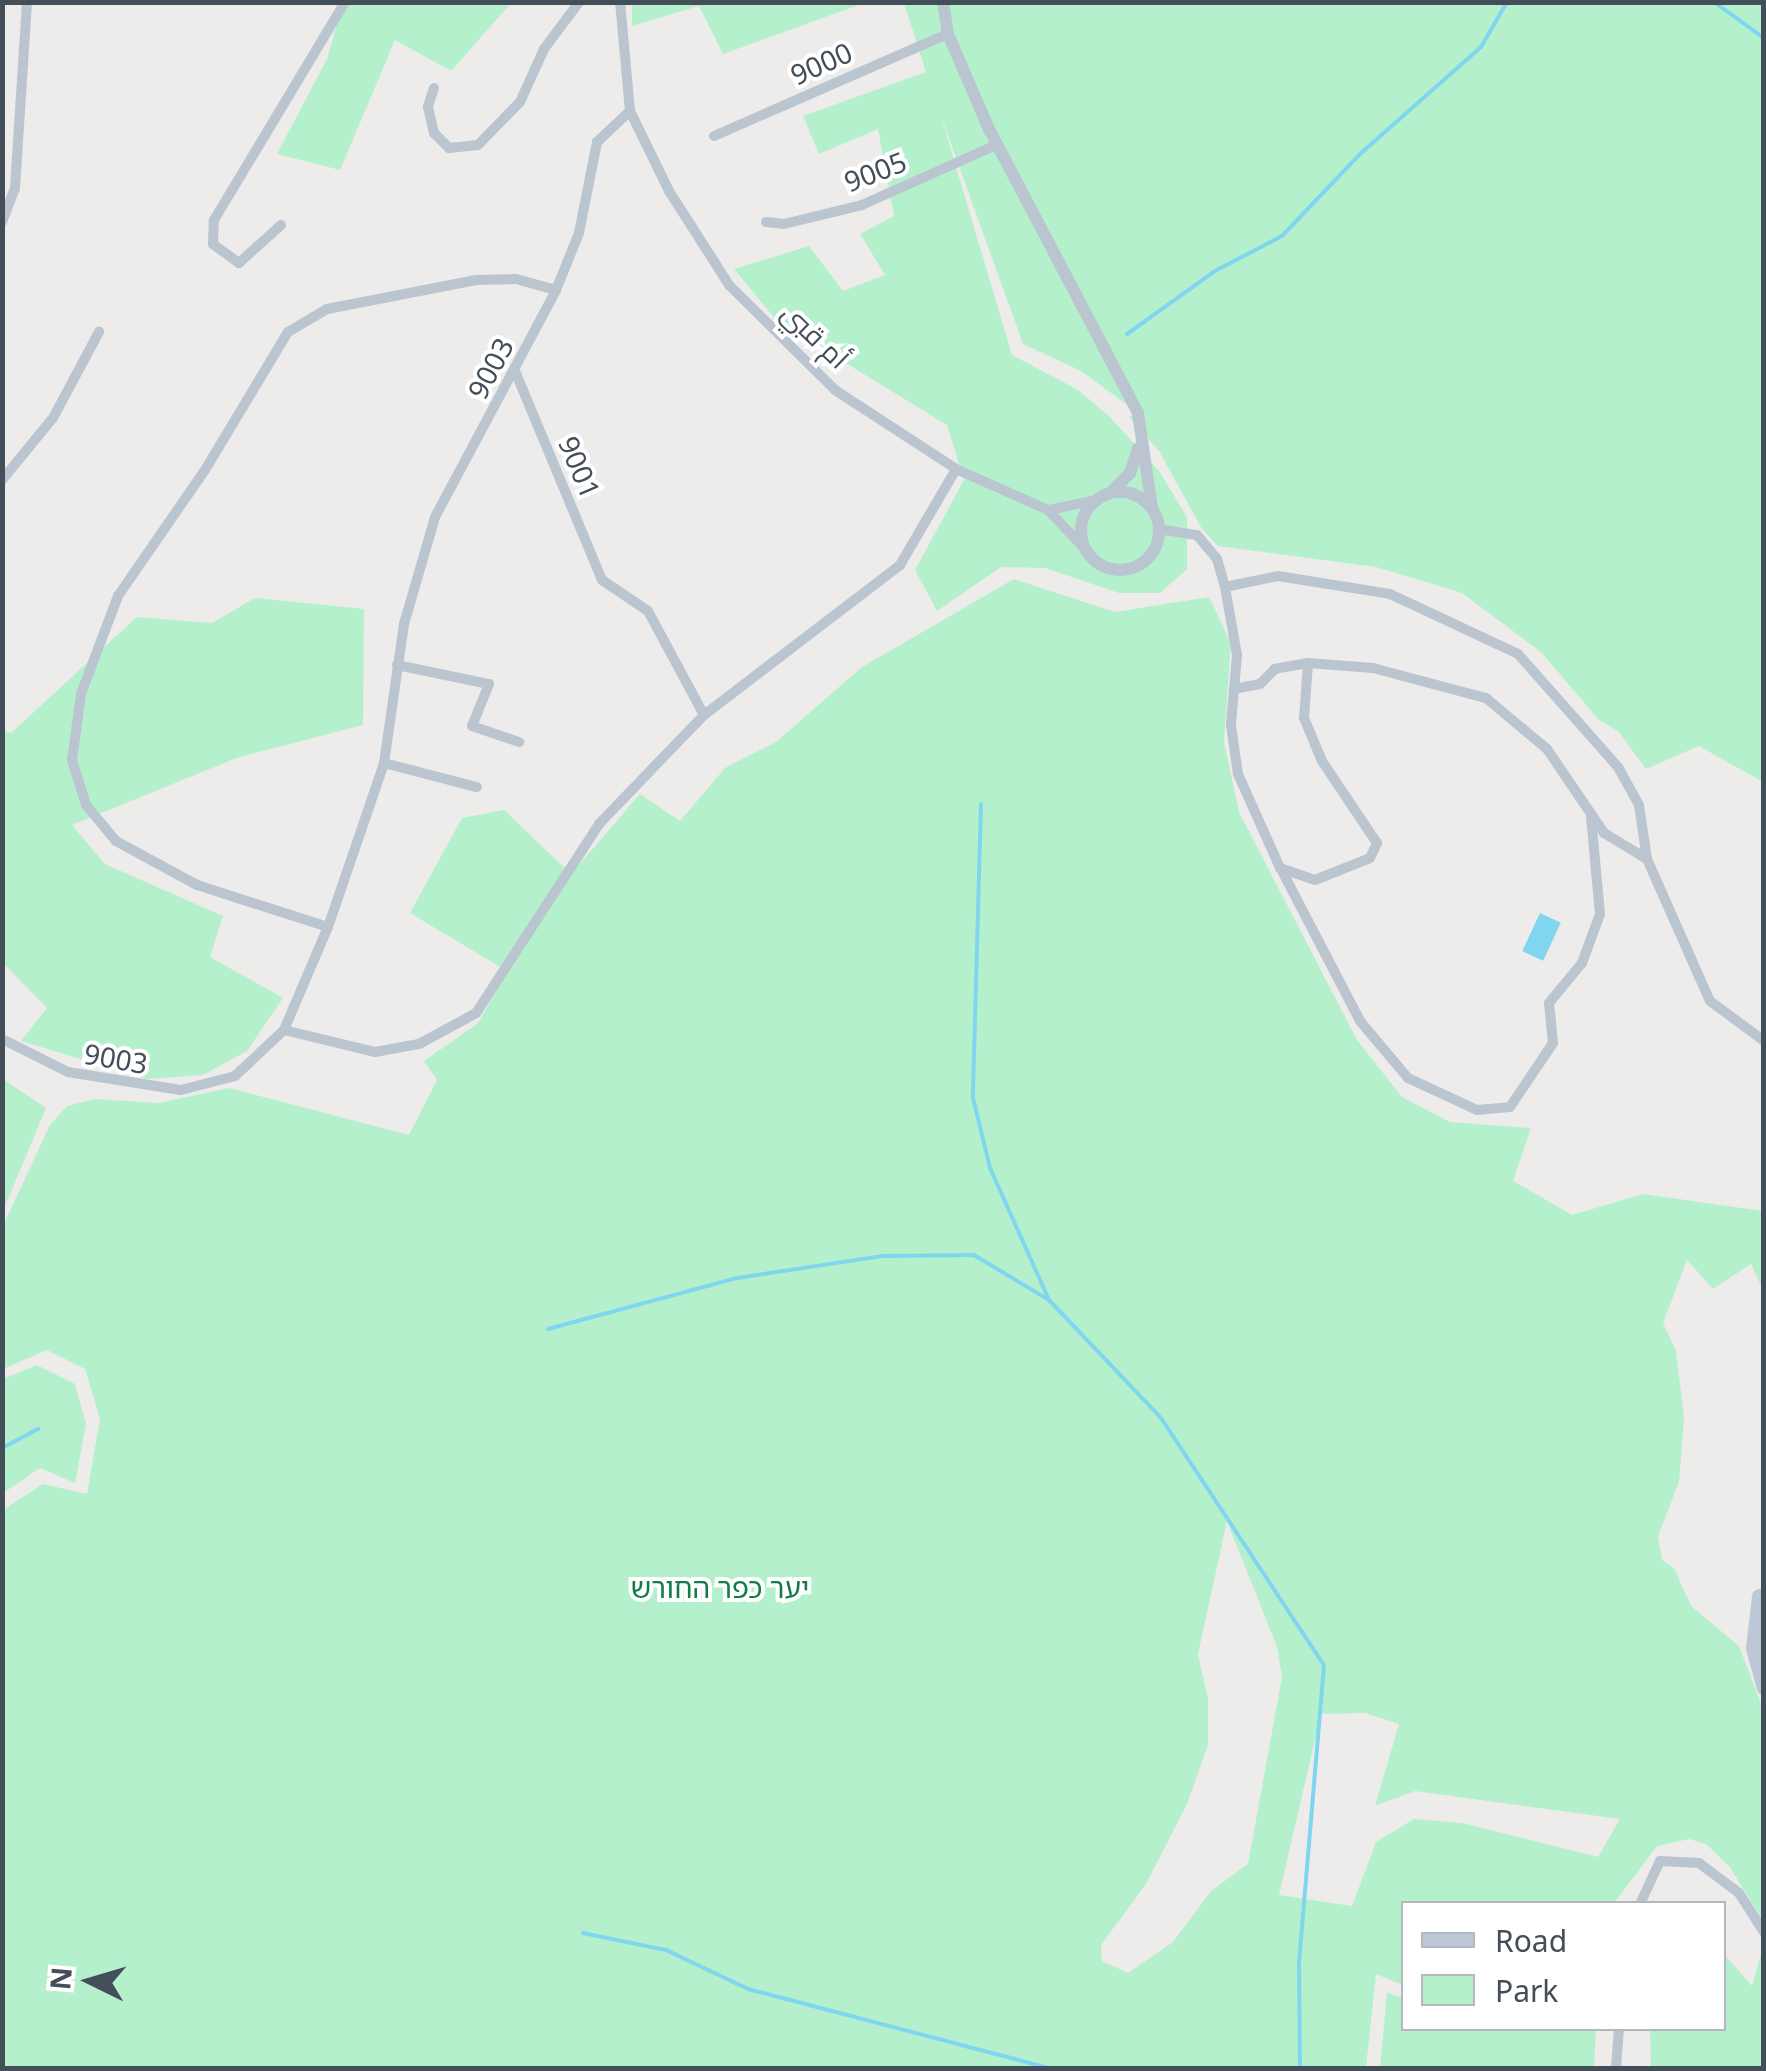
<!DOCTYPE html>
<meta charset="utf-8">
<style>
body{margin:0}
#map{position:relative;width:1766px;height:2071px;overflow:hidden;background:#eeebeb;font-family:"Noto Sans",Cairo,"Noto Sans Hebrew",sans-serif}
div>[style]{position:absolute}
.green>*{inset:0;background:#b5f0cd}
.water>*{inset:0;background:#80d6ef;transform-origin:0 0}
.stream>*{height:4px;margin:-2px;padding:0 2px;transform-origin:2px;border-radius:2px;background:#80d6ef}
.minor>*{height:10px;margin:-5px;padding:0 5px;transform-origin:5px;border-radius:5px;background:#bbc5cf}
.tertiary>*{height:12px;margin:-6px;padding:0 6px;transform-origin:6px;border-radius:6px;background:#bbc5cf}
.tertiary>.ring{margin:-6px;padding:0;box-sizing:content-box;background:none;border:12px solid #bbc5cf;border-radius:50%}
.secondary>*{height:15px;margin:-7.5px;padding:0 7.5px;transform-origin:7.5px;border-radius:7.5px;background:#bcc8d6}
span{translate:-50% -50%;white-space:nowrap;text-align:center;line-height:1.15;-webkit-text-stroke:8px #fff;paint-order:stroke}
.street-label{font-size:28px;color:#434e59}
.park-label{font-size:28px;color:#127d49}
.frame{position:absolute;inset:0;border:5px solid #434e59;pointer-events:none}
.legend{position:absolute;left:1401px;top:1901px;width:325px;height:130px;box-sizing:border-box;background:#fff;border:2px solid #b4b8bd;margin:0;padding:12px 18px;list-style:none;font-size:30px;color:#434e59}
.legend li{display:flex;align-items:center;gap:20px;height:50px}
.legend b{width:50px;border:2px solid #b4b8bd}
.north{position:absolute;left:40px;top:1931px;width:100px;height:100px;-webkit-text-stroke:8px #fff;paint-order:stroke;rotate:275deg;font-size:28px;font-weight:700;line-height:40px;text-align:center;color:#434e59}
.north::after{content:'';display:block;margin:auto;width:35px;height:45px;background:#434e59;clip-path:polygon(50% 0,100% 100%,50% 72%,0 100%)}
</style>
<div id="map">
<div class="green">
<div style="clip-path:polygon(1684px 2px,1763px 3px,1763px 782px,1699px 746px,1646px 769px,1618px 731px,1599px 720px,1541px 652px,1462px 593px,1376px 567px,1218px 546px,1202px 529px,1159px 451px,1129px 417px,1137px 412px,1081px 371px,1023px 344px,941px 116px,1012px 355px,1078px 390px,1109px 416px,1159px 471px,1187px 517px,1187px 569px,1160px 593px,1119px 593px,1045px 568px,1001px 567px,937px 611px,915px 570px,964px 480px,947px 425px,777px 321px,734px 269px,809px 246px,843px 291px,885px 275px,860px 234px,894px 216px,878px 129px,819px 154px,803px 116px,926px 72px,904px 3px)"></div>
<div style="clip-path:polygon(343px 3px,511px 3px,451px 71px,395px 40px,340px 170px,277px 154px,327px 59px)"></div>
<div style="clip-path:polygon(632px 3px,632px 2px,864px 3px,723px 54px,699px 6px,632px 26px)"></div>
<div style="clip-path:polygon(evenodd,1014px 579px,1115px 612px,1209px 597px,1231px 643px,1224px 741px,1239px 812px,1357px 1040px,1402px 1097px,1450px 1122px,1531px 1128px,1513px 1181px,1572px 1215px,1643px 1194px,1763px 1211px,1763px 1290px,1751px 1264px,1713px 1289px,1687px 1260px,1663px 1323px,1676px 1351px,1684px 1418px,1679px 1482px,1658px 1536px,1662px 1560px,1674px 1568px,1691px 1606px,1739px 1646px,1763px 1709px,1763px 1920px,1729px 1866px,1706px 1844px,1689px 1839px,1657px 1846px,1614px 1903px,1404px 1904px,1403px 1985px,1376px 1974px,1366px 2068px,3px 2068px,3px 1510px,43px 1484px,87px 1494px,100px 1419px,85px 1369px,47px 1350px,3px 1369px,2px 1228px,50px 1125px,67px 1106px,95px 1099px,159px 1103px,229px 1088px,409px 1135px,437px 1080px,424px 1061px,478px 1023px,507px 971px,410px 913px,462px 818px,504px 810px,571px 874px,640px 794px,680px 821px,725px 768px,776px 742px,862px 667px,1014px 579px,1227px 1521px,1277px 1647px,1282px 1677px,1248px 1864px,1211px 1891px,1173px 1942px,1128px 1973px,1102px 1961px,1101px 1945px,1146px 1884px,1187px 1804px,1208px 1745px,1208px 1699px,1198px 1654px,1227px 1521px,1014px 579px,1365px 1713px,1399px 1724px,1375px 1806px,1415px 1791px,1620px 1819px,1598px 1857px,1462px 1823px,1414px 1819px,1376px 1842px,1352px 1906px,1279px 1895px,1321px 1714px,1365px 1713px)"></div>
<div style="clip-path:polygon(255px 598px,364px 609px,363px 725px,239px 757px,72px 825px,105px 864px,223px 916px,210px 957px,283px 998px,247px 1051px,203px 1075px,147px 1079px,21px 1041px,47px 1008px,3px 963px,3px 730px,11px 733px,137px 617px,212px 623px)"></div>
<div style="clip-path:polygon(3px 1079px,46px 1108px,3px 1211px)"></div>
<div style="clip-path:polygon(37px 1365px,75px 1384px,86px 1424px,75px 1483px,40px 1468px,3px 1493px,3px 1379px)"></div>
<div style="clip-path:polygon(1763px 1947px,1763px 2068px,1651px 2068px,1650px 2029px,1724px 2028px,1724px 1954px,1752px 1986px)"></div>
<div style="clip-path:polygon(1387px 1993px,1403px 1998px,1404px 2028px,1596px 2029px,1594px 2068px,1380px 2068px)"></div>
</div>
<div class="water">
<div style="left:1540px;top:913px;width:23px;height:42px;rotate:25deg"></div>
</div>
<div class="stream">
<div style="left:1714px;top:2px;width:62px;rotate:35.8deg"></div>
<div style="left:1127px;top:334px;width:108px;rotate:-35.6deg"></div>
<div style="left:1215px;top:271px;width:76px;rotate:-27.6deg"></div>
<div style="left:1282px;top:236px;width:113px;rotate:-46.4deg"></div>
<div style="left:1360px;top:154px;width:162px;rotate:-41.5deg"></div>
<div style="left:1481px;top:47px;width:52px;rotate:-60deg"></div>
<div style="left:981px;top:804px;width:294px;rotate:91.6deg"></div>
<div style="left:973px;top:1098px;width:72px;rotate:76.3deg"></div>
<div style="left:990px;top:1168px;width:145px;rotate:65.9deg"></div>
<div style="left:548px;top:1329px;width:196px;rotate:-15.1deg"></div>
<div style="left:737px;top:1278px;width:148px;rotate:-8.6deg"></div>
<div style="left:883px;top:1256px;width:91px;rotate:-0.6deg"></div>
<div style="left:974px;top:1255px;width:87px;rotate:31deg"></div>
<div style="left:1049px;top:1300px;width:163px;rotate:46.5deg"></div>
<div style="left:1161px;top:1418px;width:296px;rotate:56.6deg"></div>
<div style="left:1324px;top:1665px;width:297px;rotate:94.8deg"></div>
<div style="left:1299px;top:1961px;width:107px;rotate:89.5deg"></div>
<div style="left:2px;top:1448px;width:41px;rotate:-27.8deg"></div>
<div style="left:583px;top:1933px;width:85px;rotate:11.6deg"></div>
<div style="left:666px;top:1950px;width:91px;rotate:25.4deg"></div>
<div style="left:748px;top:1989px;width:311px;rotate:14.7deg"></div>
</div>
<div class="minor">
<div style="left:434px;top:88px;width:20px;rotate:108deg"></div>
<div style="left:428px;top:107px;width:27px;rotate:77deg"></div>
<div style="left:434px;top:133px;width:21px;rotate:45deg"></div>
<div style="left:449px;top:148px;width:29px;rotate:-6deg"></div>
<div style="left:478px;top:145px;width:60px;rotate:-45.7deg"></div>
<div style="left:520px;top:102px;width:58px;rotate:-65.6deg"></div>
<div style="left:544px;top:49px;width:59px;rotate:-53.3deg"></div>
<div style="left:630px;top:111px;width:89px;rotate:64deg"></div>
<div style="left:669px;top:191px;width:112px;rotate:57.4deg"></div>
<div style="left:729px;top:285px;width:149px;rotate:44.7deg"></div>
<div style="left:835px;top:390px;width:145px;rotate:33.1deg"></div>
<div style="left:956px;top:469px;width:101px;rotate:24deg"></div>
<div style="left:1048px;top:510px;width:54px;rotate:46.5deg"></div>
<div style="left:714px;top:136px;width:255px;rotate:-23.6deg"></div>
<div style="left:2px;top:222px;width:36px;rotate:-69deg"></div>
<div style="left:15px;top:188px;width:186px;rotate:-86.3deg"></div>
<div style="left:766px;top:222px;width:18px;rotate:6deg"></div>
<div style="left:784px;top:224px;width:80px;rotate:-13.7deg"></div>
<div style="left:862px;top:205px;width:147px;rotate:-24.1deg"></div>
<div style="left:281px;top:225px;width:57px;rotate:137.9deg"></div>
<div style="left:239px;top:263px;width:32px;rotate:-144deg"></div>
<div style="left:213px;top:244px;width:24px;rotate:-88deg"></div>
<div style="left:214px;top:220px;width:254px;rotate:-59deg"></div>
<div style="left:515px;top:371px;width:226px;rotate:67.4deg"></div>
<div style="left:602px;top:580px;width:55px;rotate:34deg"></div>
<div style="left:648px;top:611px;width:118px;rotate:61.7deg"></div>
<div style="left:2px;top:480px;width:80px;rotate:-50.6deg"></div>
<div style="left:53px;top:418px;width:98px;rotate:-61.9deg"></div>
<div style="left:1049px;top:510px;width:48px;rotate:-12deg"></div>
<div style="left:1158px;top:529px;width:39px;rotate:9deg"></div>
<div style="left:1197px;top:535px;width:31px;rotate:50deg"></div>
<div style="left:1217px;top:559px;width:29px;rotate:74deg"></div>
<div style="left:1225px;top:587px;width:54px;rotate:-11.7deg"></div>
<div style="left:1278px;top:576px;width:113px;rotate:9.1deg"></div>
<div style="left:1390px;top:594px;width:141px;rotate:25.1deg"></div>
<div style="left:1518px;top:654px;width:151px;rotate:48.5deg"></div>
<div style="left:1618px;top:767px;width:43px;rotate:61.1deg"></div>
<div style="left:1639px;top:805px;width:55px;rotate:81.6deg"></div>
<div style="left:1647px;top:859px;width:155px;rotate:66.1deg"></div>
<div style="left:1710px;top:1001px;width:67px;rotate:36.5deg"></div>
<div style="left:1225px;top:587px;width:69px;rotate:80deg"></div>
<div style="left:1237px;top:655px;width:70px;rotate:94.9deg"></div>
<div style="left:1231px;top:725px;width:49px;rotate:81.9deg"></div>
<div style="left:1238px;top:774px;width:103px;rotate:65.9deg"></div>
<div style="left:1280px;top:868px;width:37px;rotate:19deg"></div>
<div style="left:1315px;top:880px;width:59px;rotate:-21.8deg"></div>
<div style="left:1370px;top:858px;width:17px;rotate:-65deg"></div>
<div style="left:1377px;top:843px;width:99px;rotate:-123.9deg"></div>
<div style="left:1322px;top:761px;width:47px;rotate:-112.7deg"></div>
<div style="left:1304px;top:718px;width:55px;rotate:-85.8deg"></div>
<div style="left:1308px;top:663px;width:34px;rotate:170deg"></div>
<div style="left:1275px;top:669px;width:21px;rotate:135deg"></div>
<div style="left:1260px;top:684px;width:26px;rotate:169deg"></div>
<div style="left:1308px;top:663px;width:65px;rotate:4.4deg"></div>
<div style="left:1373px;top:668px;width:117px;rotate:14.9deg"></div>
<div style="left:1486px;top:698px;width:80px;rotate:39.9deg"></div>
<div style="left:1547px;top:749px;width:102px;rotate:55.8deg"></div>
<div style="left:1604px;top:833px;width:50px;rotate:31.2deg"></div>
<div style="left:397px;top:665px;width:94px;rotate:11.7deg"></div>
<div style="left:489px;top:684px;width:45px;rotate:112deg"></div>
<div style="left:472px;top:726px;width:50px;rotate:18.8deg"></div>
<div style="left:384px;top:763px;width:96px;rotate:14.5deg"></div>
<div style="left:1281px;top:869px;width:171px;rotate:62.5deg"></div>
<div style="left:1360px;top:1021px;width:75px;rotate:49.9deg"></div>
<div style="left:1408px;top:1078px;width:76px;rotate:24.9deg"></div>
<div style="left:1477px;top:1110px;width:33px;rotate:-5deg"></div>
<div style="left:1510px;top:1107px;width:77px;rotate:-56.1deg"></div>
<div style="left:1553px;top:1043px;width:40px;rotate:-95.7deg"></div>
<div style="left:1549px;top:1003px;width:52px;rotate:-50.5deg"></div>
<div style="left:1582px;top:963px;width:52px;rotate:-69.8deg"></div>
<div style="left:1600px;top:914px;width:97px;rotate:-95.3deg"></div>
<div style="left:328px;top:927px;width:138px;rotate:-162.2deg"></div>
<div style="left:197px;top:885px;width:92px;rotate:-151.5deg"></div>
<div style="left:116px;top:841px;width:47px;rotate:-129.8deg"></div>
<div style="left:86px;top:805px;width:47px;rotate:-107.3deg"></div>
<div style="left:72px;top:760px;width:67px;rotate:-82.2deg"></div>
<div style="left:81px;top:694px;width:105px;rotate:-69.3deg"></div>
<div style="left:118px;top:596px;width:153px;rotate:-55.4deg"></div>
<div style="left:205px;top:470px;width:161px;rotate:-59deg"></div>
<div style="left:288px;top:332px;width:45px;rotate:-30.5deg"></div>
<div style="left:327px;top:309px;width:152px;rotate:-11deg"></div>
<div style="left:476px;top:280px;width:40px;rotate:-1.4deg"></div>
<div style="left:516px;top:279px;width:41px;rotate:15.4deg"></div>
<div style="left:284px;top:1030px;width:94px;rotate:13.6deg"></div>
<div style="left:375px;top:1052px;width:45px;rotate:-10.3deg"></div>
<div style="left:419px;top:1044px;width:65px;rotate:-28.5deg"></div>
<div style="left:476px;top:1013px;width:225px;rotate:-56.9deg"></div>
<div style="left:599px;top:824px;width:151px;rotate:-46.1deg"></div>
<div style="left:704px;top:715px;width:247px;rotate:-37.4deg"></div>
<div style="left:900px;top:565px;width:111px;rotate:-59.7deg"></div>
<div style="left:2px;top:1039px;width:74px;rotate:26.6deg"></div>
<div style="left:68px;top:1072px;width:114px;rotate:9.1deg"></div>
<div style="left:181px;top:1090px;width:56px;rotate:-14.5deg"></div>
<div style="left:235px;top:1076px;width:67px;rotate:-43.2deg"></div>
<div style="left:284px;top:1030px;width:112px;rotate:-66.9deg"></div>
<div style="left:328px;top:927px;width:173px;rotate:-71.1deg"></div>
<div style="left:384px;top:763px;width:140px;rotate:-81.8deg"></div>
<div style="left:404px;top:624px;width:111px;rotate:-73.8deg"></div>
<div style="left:435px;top:517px;width:257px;rotate:-61.9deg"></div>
<div style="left:556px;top:290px;width:61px;rotate:-68deg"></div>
<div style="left:579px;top:233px;width:93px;rotate:-78.8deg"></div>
<div style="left:597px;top:142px;width:45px;rotate:-43.2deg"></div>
<div style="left:630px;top:111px;width:109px;rotate:-95.2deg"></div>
<div style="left:1640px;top:1904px;width:47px;rotate:-65.1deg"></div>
<div style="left:1660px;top:1861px;width:39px;rotate:3deg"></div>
<div style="left:1699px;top:1863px;width:50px;rotate:36.9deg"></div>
<div style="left:1739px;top:1893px;width:46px;rotate:57.3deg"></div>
<div style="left:1616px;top:2068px;width:40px;rotate:-85.7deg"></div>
</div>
<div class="tertiary">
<div style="left:943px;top:2px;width:32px;rotate:81deg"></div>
<div style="left:948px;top:34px;width:103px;rotate:66.7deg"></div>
<div style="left:989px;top:129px;width:321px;rotate:62.3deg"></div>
<div style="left:1138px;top:413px;width:96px;rotate:81.6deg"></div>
<div class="ring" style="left:1081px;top:492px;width:66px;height:66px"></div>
<div style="left:1110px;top:493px;width:28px;rotate:-45deg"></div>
<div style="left:1130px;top:473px;width:26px;rotate:-72deg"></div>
</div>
<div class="secondary">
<div style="left:1759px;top:1596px;width:52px;rotate:96.6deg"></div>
<div style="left:1753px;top:1648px;width:41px;rotate:74.6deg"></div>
</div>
<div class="street-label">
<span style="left:821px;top:63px;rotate:-24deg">9000</span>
<span style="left:875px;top:171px;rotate:-21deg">9005</span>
<span style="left:816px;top:335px;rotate:44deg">أم قبي</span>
<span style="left:490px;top:368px;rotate:-62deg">9003</span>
<span style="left:580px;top:467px;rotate:67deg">9001</span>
<span style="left:116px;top:1058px;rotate:10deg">9003</span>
</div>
<div class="park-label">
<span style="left:720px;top:1587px">יער כפר החורש</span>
</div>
<div class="frame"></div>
<ul class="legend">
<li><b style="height:12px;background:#bcc8d6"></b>Road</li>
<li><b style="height:28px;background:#b5f0cd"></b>Park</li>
</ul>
<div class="north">N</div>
</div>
